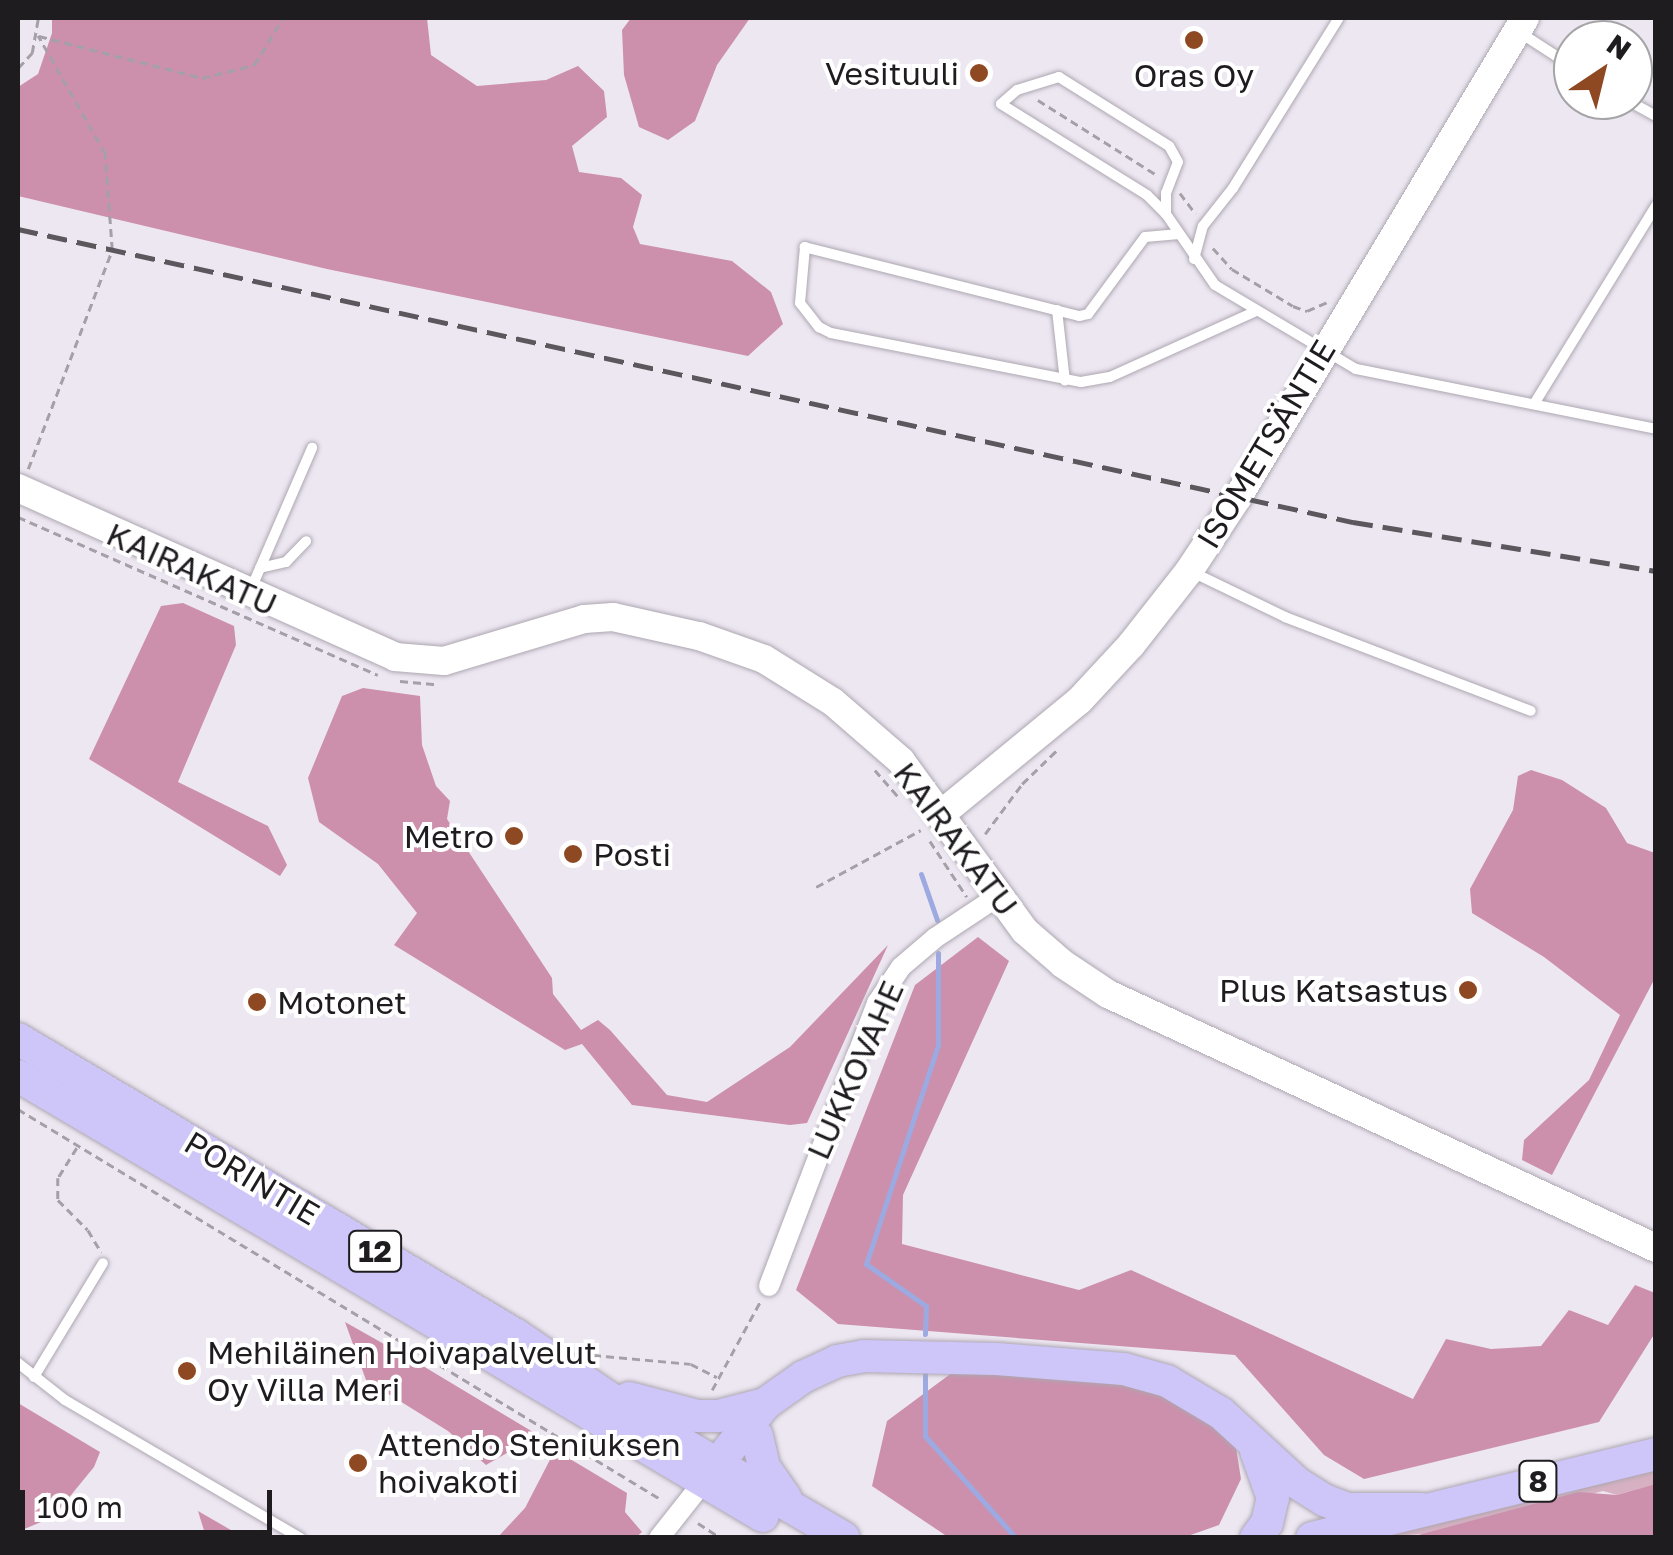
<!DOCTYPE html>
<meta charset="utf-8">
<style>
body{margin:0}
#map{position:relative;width:1673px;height:1555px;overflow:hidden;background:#ede7f2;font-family:"Golos Text",sans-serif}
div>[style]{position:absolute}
.green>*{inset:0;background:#d7b1c2}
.forest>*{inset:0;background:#cc90ac}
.stream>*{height:5px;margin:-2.5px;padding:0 2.5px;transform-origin:2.5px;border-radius:2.5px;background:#9caae1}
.path>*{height:2.5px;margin-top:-1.25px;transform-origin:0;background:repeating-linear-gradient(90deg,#a5a0a8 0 8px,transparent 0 13px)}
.roads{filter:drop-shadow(0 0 2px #ada7b1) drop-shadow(0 0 2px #ada7b1)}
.service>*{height:10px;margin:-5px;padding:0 5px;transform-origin:5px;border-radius:5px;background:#fff}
.minor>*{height:20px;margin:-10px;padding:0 10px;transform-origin:10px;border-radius:10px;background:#fff}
.secondary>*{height:28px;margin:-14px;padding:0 14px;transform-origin:14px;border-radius:14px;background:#fff}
.trunk>*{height:32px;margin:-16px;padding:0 16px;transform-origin:16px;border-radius:16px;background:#cec6f8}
.rail>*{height:5px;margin-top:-2.5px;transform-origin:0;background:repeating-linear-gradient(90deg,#5b575d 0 20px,transparent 0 30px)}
.dots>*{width:28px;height:28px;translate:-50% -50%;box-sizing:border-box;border:5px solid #fff;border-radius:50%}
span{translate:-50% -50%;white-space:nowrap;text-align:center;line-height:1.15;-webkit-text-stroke:8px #fff;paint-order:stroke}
.shield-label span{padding:2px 8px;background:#fff;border:2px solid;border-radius:8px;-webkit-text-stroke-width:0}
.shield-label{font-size:30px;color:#1f1c20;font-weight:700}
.poi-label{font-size:32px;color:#1f1c20}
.right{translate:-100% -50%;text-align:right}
.left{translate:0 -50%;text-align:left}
.street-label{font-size:32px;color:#1f1c20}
.frame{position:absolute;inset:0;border:20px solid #1f1c20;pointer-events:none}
.north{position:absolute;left:1553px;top:20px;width:100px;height:100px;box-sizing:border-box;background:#fff;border:2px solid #a5a4a6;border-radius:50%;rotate:35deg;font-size:28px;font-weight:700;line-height:40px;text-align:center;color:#1f1c20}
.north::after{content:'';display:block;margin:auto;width:35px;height:45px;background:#8f4922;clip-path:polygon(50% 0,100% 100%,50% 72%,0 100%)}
.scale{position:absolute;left:20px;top:1490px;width:252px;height:45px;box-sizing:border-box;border:5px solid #1f1c20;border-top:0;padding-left:12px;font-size:30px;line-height:35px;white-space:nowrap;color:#1f1c20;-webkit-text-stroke:8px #fff;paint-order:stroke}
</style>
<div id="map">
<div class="green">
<div style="clip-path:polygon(1655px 1467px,1655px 1484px,1617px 1495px,1603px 1491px,1439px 1533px,1361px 1538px)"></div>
</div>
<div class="forest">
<div style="clip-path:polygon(52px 18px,427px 18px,431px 55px,477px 86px,546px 80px,578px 66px,604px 91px,607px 117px,572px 146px,579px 172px,621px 178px,642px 195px,633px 227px,640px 244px,732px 261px,771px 292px,783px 324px,748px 356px,327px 269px,18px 196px,18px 87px,38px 74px,52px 33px)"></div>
<div style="clip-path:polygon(631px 18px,750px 18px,717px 65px,695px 121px,668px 140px,639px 127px,624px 75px,622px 30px)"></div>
<div style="clip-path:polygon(183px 603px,234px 626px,236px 645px,178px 782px,268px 826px,287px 865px,280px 876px,89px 759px,161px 606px)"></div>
<div style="clip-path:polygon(363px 688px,420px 696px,422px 745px,436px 786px,450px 801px,447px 819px,552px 978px,553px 994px,581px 1030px,598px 1020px,610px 1030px,667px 1095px,707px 1102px,790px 1047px,888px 945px,807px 1123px,790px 1125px,632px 1105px,582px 1044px,565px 1050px,394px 945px,417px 913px,378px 864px,319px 822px,308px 778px,342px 696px)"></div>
<div style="clip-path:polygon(1531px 770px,1562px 780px,1606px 808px,1627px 843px,1655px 853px,1655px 978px,1552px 1175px,1522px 1160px,1524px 1140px,1589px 1080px,1620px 1015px,1544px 957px,1472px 913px,1470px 889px,1513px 810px,1518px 776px)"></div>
<div style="clip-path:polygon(978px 937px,1009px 961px,903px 1195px,902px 1244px,1079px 1290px,1131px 1270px,1413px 1399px,1446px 1339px,1491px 1349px,1541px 1346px,1569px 1310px,1608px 1325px,1635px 1285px,1655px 1293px,1655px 1333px,1599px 1422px,1364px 1479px,1324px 1455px,1235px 1355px,838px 1324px,796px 1290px,915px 985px)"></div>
<div style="clip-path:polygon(345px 1322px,423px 1366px,538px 1435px,486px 1465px,448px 1431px,366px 1380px)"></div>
<div style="clip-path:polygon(953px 1372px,1148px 1385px,1235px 1441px,1241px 1479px,1219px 1525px,1182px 1538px,948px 1537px,872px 1486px,887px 1421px)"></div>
<div style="clip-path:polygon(18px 1403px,100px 1452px,94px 1467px,53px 1517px,22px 1530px,18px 1529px)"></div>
<div style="clip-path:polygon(555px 1450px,627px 1493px,625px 1512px,642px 1532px,635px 1538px,498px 1537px,525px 1508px)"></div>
<div style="clip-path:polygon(1655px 1484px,1655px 1537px,1411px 1537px,1578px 1492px,1617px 1495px)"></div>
<div style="clip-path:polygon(198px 1511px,243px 1537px,206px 1537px)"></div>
</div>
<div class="stream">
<div style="left:921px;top:874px;width:49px;rotate:70.8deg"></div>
<div style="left:925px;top:1334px;width:28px;rotate:-88deg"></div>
<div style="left:926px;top:1306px;width:73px;rotate:-145deg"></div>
<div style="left:866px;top:1264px;width:231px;rotate:-71.8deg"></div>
<div style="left:938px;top:1045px;width:92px;rotate:-90deg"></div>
<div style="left:925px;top:1370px;width:66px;rotate:90deg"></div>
<div style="left:925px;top:1436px;width:137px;rotate:48.3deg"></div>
</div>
<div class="path">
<div style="left:39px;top:36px;width:168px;rotate:14.4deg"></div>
<div style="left:202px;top:78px;width:54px;rotate:-14deg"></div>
<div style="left:254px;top:65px;width:55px;rotate:-58.3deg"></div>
<div style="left:18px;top:68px;width:21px;rotate:-47deg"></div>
<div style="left:32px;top:53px;width:36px;rotate:-80deg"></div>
<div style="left:1038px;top:100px;width:142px;rotate:32.3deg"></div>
<div style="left:1180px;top:193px;width:26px;rotate:53deg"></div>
<div style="left:1213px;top:248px;width:28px;rotate:48deg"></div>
<div style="left:1232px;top:269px;width:71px;rotate:31.2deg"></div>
<div style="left:1293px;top:306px;width:15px;rotate:20deg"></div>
<div style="left:1307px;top:311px;width:22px;rotate:-24deg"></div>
<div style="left:28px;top:469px;width:235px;rotate:-69deg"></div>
<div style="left:112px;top:250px;width:96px;rotate:-94.2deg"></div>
<div style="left:105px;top:154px;width:136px;rotate:-119.6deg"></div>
<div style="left:18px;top:517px;width:393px;rotate:23.7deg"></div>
<div style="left:400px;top:681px;width:36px;rotate:5deg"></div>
<div style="left:875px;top:770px;width:37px;rotate:49deg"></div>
<div style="left:985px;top:834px;width:62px;rotate:-53.5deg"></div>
<div style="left:1022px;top:784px;width:50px;rotate:-44.2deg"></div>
<div style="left:930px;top:841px;width:67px;rotate:56.5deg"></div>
<div style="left:816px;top:887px;width:119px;rotate:-28.5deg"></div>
<div style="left:18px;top:1109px;width:753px;rotate:31.26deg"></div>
<div style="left:77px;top:1148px;width:36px;rotate:122deg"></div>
<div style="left:58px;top:1178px;width:22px;rotate:90deg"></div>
<div style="left:58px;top:1200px;width:42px;rotate:45deg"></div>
<div style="left:88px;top:1230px;width:26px;rotate:59deg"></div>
<div style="left:593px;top:1355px;width:98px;rotate:5.2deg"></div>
<div style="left:691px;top:1364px;width:29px;rotate:27deg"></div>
<div style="left:712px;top:1390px;width:102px;rotate:-61.4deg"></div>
<div style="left:698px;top:1523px;width:27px;rotate:33deg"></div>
</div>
<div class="roads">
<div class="service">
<div style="left:1519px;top:32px;width:64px;rotate:32.9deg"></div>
<div style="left:1627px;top:100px;width:33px;rotate:29deg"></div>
<div style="left:1166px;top:214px;width:21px;rotate:-90deg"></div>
<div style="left:1166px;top:193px;width:33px;rotate:-69deg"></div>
<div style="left:1178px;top:162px;width:18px;rotate:-119deg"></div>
<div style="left:1169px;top:146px;width:130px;rotate:-147.9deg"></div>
<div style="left:1059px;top:77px;width:44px;rotate:162.8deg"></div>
<div style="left:1017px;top:90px;width:21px;rotate:139deg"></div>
<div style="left:1001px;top:104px;width:172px;rotate:31.9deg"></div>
<div style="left:1147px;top:195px;width:27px;rotate:45deg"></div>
<div style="left:1166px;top:214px;width:86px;rotate:55.4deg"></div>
<div style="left:1215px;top:285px;width:164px;rotate:30.8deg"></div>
<div style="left:1356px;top:369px;width:306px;rotate:11.3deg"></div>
<div style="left:1179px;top:234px;width:34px;rotate:175deg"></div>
<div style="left:1145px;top:237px;width:96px;rotate:126.5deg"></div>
<div style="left:1088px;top:314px;width:9px;rotate:167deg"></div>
<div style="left:1079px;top:316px;width:283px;rotate:-165.9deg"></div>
<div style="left:805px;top:247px;width:56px;rotate:95.1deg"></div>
<div style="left:800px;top:303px;width:31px;rotate:52deg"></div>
<div style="left:819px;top:327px;width:13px;rotate:27deg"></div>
<div style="left:831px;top:333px;width:255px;rotate:11.1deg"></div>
<div style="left:1081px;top:382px;width:29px;rotate:-10deg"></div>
<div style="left:1110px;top:377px;width:158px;rotate:-24.3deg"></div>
<div style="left:1194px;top:259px;width:34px;rotate:-75deg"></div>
<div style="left:1203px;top:226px;width:48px;rotate:-51.7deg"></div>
<div style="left:1233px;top:188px;width:200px;rotate:-58.1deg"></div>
<div style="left:1057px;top:310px;width:71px;rotate:83.6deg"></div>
<div style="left:1534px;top:404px;width:233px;rotate:-58.4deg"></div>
<div style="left:260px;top:568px;width:27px;rotate:-13deg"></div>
<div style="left:286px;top:562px;width:29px;rotate:-46deg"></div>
<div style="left:1190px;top:571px;width:106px;rotate:25.8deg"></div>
<div style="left:1285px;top:617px;width:263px;rotate:20.9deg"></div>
<div style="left:251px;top:589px;width:154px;rotate:-66.6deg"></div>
<div style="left:18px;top:1363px;width:60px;rotate:38.2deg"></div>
<div style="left:65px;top:1400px;width:273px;rotate:30.4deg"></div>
<div style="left:34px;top:1377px;width:133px;rotate:-58.8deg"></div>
</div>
<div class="minor">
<div style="left:769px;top:1286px;width:303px;rotate:-69.1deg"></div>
<div style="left:877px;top:1003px;width:43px;rotate:-56.3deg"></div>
<div style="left:901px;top:967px;width:45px;rotate:-40.5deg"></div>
<div style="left:935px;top:938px;width:74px;rotate:-33.5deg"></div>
<div style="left:659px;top:1538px;width:73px;rotate:-51.7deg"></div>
</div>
<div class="secondary">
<div style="left:18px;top:488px;width:413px;rotate:24.1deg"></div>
<div style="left:395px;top:657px;width:49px;rotate:4.7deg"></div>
<div style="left:444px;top:661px;width:146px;rotate:-16.7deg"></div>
<div style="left:584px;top:619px;width:29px;rotate:-4deg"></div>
<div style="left:613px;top:617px;width:88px;rotate:12.5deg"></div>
<div style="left:699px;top:636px;width:69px;rotate:19.5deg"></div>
<div style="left:764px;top:659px;width:81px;rotate:31.9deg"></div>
<div style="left:833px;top:702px;width:90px;rotate:40.9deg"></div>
<div style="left:901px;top:761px;width:210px;rotate:53.9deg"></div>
<div style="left:1025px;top:931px;width:50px;rotate:41deg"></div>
<div style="left:1063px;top:964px;width:54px;rotate:33.7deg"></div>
<div style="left:1108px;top:994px;width:604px;rotate:24.87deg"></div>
<div style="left:940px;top:815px;width:180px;rotate:-39.4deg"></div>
<div style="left:1079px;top:701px;width:76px;rotate:-47.1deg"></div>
<div style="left:1131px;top:645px;width:94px;rotate:-51.9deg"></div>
<div style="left:1189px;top:571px;width:89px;rotate:-56.5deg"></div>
<div style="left:1238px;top:497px;width:558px;rotate:-59.07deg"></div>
</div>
<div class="trunk">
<div style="left:18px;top:1039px;width:579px;rotate:30.73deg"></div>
<div style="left:516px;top:1335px;width:156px;rotate:34deg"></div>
<div style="left:645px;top:1422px;width:230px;rotate:30.2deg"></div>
<div style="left:18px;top:1076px;width:865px;rotate:30.57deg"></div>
<div style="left:629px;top:1398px;width:71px;rotate:14.6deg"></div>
<div style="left:698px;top:1416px;width:20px"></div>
<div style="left:718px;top:1416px;width:49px;rotate:-14.3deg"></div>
<div style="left:757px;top:1436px;width:32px;rotate:77deg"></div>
<div style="left:764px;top:1467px;width:38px;rotate:55deg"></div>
<div style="left:707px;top:1477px;width:93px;rotate:-51.5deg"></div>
<div style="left:765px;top:1404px;width:47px;rotate:-35.4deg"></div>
<div style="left:803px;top:1377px;width:38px;rotate:-25deg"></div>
<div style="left:837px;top:1361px;width:27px;rotate:-10deg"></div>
<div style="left:864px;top:1356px;width:133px;rotate:1.3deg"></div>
<div style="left:997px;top:1359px;width:127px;rotate:4.5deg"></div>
<div style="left:1124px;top:1369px;width:45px;rotate:15.6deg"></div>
<div style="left:1167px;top:1381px;width:63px;rotate:30.7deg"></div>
<div style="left:1221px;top:1413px;width:103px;rotate:42.6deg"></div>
<div style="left:1297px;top:1483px;width:32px;rotate:32deg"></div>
<div style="left:1324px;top:1500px;width:25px;rotate:21deg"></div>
<div style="left:1347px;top:1509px;width:74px"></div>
<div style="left:1256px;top:1538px;width:19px;rotate:-54deg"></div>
<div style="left:1267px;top:1523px;width:26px;rotate:-77deg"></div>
<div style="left:1273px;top:1498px;width:50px;rotate:-109.9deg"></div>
<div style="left:1312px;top:1538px;width:354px;rotate:-13.7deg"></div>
</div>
</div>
<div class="rail">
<div style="left:18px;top:229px;width:1367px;rotate:12.38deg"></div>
<div style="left:1353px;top:522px;width:307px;rotate:9.2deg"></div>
</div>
<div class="dots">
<div style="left:1194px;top:40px;background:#8f4922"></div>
<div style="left:979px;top:73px;background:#8f4922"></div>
<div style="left:514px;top:836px;background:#8f4922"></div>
<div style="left:573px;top:854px;background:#8f4922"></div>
<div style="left:1468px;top:990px;background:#8f4922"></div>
<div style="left:257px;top:1002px;background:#8f4922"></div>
<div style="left:187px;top:1371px;background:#8f4922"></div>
<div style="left:358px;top:1463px;background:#8f4922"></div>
</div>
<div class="shield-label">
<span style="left:375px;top:1251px">12</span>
<span style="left:1538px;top:1481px">8</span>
</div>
<div class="poi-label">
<span class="right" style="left:959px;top:73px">Vesituuli</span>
<span style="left:1194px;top:75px">Oras Oy</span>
<span class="right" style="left:494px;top:836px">Metro</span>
<span class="left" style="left:593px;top:854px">Posti</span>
<span class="right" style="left:1448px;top:990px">Plus Katsastus</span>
<span class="left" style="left:277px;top:1002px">Motonet</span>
<span class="left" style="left:207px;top:1371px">Mehiläinen Hoivapalvelut<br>Oy Villa Meri</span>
<span class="left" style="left:378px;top:1463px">Attendo Steniuksen<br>hoivakoti</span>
</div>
<div class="street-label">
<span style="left:1266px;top:444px;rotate:-59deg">ISOMETSÄNTIE</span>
<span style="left:192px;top:569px;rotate:24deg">KAIRAKATU</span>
<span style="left:956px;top:839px;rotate:53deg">KAIRAKATU</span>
<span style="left:855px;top:1070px;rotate:-66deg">LUKKOVAHE</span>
<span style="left:252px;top:1178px;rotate:31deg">PORINTIE</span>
</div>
<div class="frame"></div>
<div class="north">N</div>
<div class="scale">100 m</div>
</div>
